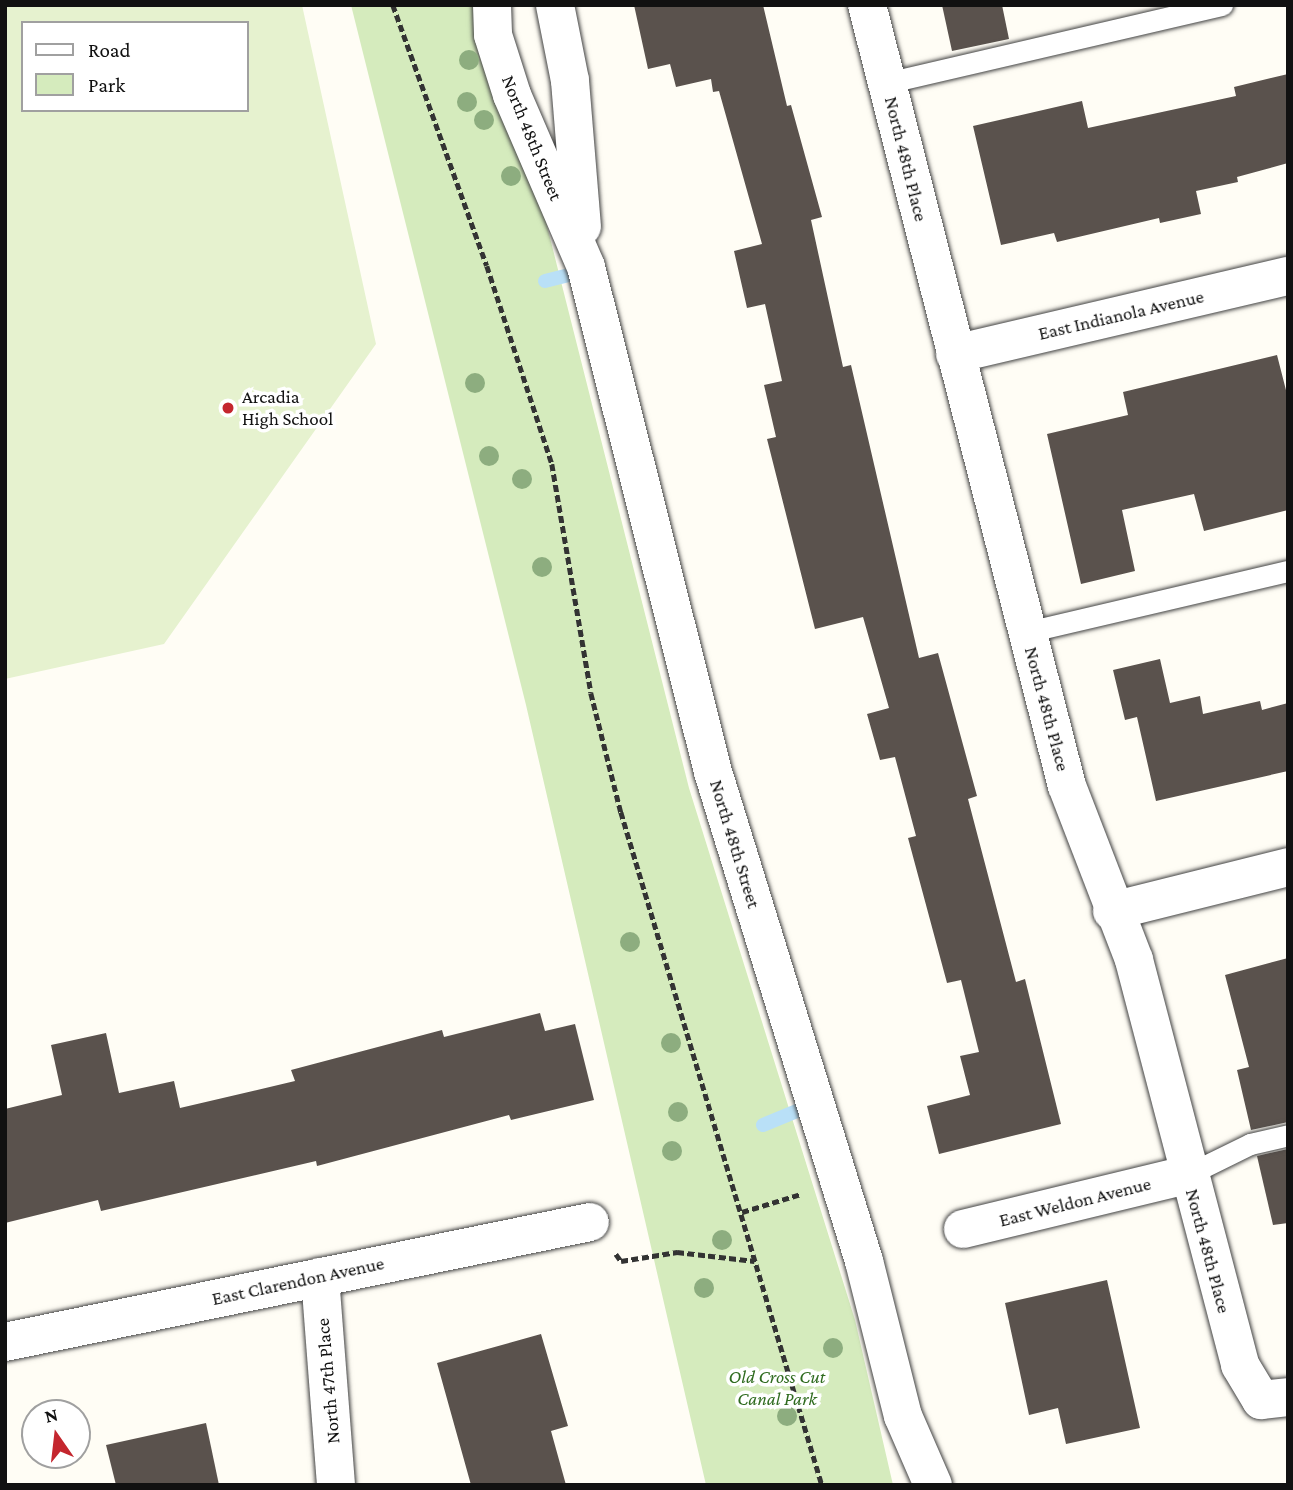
<!DOCTYPE html>
<style>
body{margin:0}
#map{position:relative;width:1293px;height:1490px;overflow:hidden;background:#fffdf5;font-family:"Crimson Pro",serif}
div>[style]{position:absolute}
.green>*{inset:0;background:#d5ebbd}
.pitch>*{inset:0;background:#e6f2cf}
.stream>*{height:14px;margin:-7px;padding:0 7px;transform-origin:7px;border-radius:7px;background:#b9e0f7}
.building>*{inset:0;background:#5a524d}
.path>*{height:4.5px;margin-top:-2.25px;transform-origin:0;background:repeating-linear-gradient(90deg,#333 0 7px,transparent 0 10.5px)}
.roads{filter:drop-shadow(0 0 2px #444) drop-shadow(0 0 2px #444)}
.service>*{height:21px;margin:-10.5px;padding:0 10.5px;transform-origin:10.5px;border-radius:10.5px;background:#fff}
.minor>*{height:38px;margin:-19px;padding:0 19px;transform-origin:19px;border-radius:19px;background:#fff}
.tertiary>*{height:38px;margin:-19px;padding:0 19px;transform-origin:19px;border-radius:19px;background:#fff}
.trees>*{width:20px;height:20px;margin:-10px;border-radius:50%;background:#8dad7f}
.dots>*{width:19px;height:19px;translate:-50% -50%;box-sizing:border-box;border:4px solid #fff;border-radius:50%}
span{translate:-50% -50%;white-space:nowrap;text-align:center;line-height:1.15;-webkit-text-stroke:7px #fff;paint-order:stroke}
.street-label{font-size:19px;color:#111}
.poi-label{font-size:19px;color:#111}
.left{translate:0 -50%;text-align:left}
.park-label{font-size:19px;color:#2f6b1f;font-style:italic}
.frame{position:absolute;inset:0;border:7px solid #111;pointer-events:none}
.legend{position:absolute;left:21px;top:21px;width:228px;height:91px;box-sizing:border-box;background:#fff;border:2px solid #a0a0a0;margin:0;padding:9px 12px;list-style:none;font-size:21px;color:#111}
.legend li{display:flex;align-items:center;gap:14px;height:35px}
.legend b{width:35px;border:2px solid #a0a0a0}
.north{position:absolute;left:21px;top:1399px;width:70px;height:70px;box-sizing:border-box;background:#fff;border:2px solid #a0a0a0;border-radius:50%;rotate:346deg;font-size:19px;font-weight:700;line-height:28px;text-align:center;color:#111}
.north::after{content:'';display:block;margin:auto;width:24px;height:32px;background:#c4262e;clip-path:polygon(50% 0,100% 100%,50% 72%,0 100%)}
</style>
<div id="map">
<div class="green">
<i style="clip-path:polygon(351px 5px,480px 5px,525px 139px,689px 788px,855px 1320px,893px 1485px,706px 1485px,526px 705px)"></i>
</div>
<div class="pitch">
<i style="clip-path:polygon(evenodd,5px 5px,302px 5px,376px 344px,164px 644px,5px 679px,5px 5px,23px 23px,247px 23px,247px 110px,23px 110px,23px 23px)"></i>
</div>
<div class="stream">
<i style="left:545px;top:281px;width:41px;rotate:-14deg"></i>
<i style="left:763px;top:1125px;width:55px;rotate:-22.4deg"></i>
</div>
<div class="building">
<i style="clip-path:polygon(634px 5px,763px 5px,787px 106px,791px 105px,822px 217px,811px 220px,843px 367px,851px 365px,919px 658px,938px 653px,977px 796px,968px 799px,1016px 982px,1025px 979px,1061px 1124px,939px 1154px,927px 1106px,970px 1095px,960px 1056px,979px 1052px,961px 980px,947px 983px,908px 838px,916px 836px,895px 757px,880px 760px,867px 714px,889px 708px,863px 617px,815px 629px,767px 439px,776px 437px,764px 385px,782px 381px,765px 304px,747px 308px,734px 251px,762px 244px,719px 91px,713px 92px,711px 79px,676px 87px,670px 64px,648px 69px)"></i>
<i style="clip-path:polygon(942px 5px,1002px 5px,1009px 39px,952px 51px)"></i>
<i style="clip-path:polygon(1288px 74px,1288px 163px,1237px 177px,1238px 182px,1196px 191px,1201px 214px,1160px 223px,1159px 218px,1057px 242px,1054px 233px,1001px 245px,973px 126px,1082px 101px,1088px 128px,1236px 96px,1234px 87px)"></i>
<i style="clip-path:polygon(1277px 355px,1288px 398px,1288px 510px,1204px 531px,1194px 494px,1122px 510px,1135px 571px,1081px 584px,1047px 434px,1128px 415px,1123px 392px)"></i>
<i style="clip-path:polygon(1160px 659px,1170px 703px,1200px 696px,1203px 714px,1260px 701px,1262px 710px,1288px 703px,1288px 771px,1156px 801px,1137px 717px,1125px 720px,1113px 670px)"></i>
<i style="clip-path:polygon(1288px 958px,1288px 1122px,1251px 1130px,1237px 1070px,1249px 1067px,1225px 975px)"></i>
<i style="clip-path:polygon(540px 1013px,545px 1031px,575px 1024px,594px 1100px,511px 1120px,509px 1115px,317px 1166px,316px 1161px,101px 1211px,98px 1200px,5px 1223px,5px 1109px,62px 1095px,51px 1045px,106px 1033px,119px 1093px,174px 1081px,180px 1108px,295px 1081px,291px 1070px,442px 1030px,444px 1037px)"></i>
<i style="clip-path:polygon(1288px 1149px,1288px 1223px,1273px 1225px,1257px 1156px)"></i>
<i style="clip-path:polygon(1107px 1280px,1140px 1428px,1066px 1444px,1058px 1408px,1029px 1415px,1005px 1303px)"></i>
<i style="clip-path:polygon(541px 1334px,568px 1426px,551px 1431px,566px 1485px,471px 1485px,437px 1363px)"></i>
<i style="clip-path:polygon(206px 1423px,219px 1485px,116px 1485px,106px 1445px)"></i>
</div>
<div class="path">
<i style="left:393px;top:5px;width:277px;rotate:70.2deg"></i>
<i style="left:487px;top:266px;width:208px;rotate:71.8deg"></i>
<i style="left:552px;top:464px;width:232px;rotate:80.3deg"></i>
<i style="left:591px;top:693px;width:123px;rotate:75.9deg"></i>
<i style="left:621px;top:812px;width:702px;rotate:73.37deg"></i>
<i style="left:742px;top:1212px;width:62px;rotate:-17deg"></i>
<i style="left:616px;top:1254px;width:9px;rotate:54deg"></i>
<i style="left:621px;top:1261px;width:57px;rotate:-9.1deg"></i>
<i style="left:677px;top:1252px;width:78px;rotate:6.7deg"></i>
</div>
<div class="roads">
<div class="service">
<i style="left:886px;top:83px;width:345px;rotate:-13.1deg"></i>
<i style="left:1027px;top:632px;width:268px;rotate:-13.2deg"></i>
<i style="left:1187px;top:1175px;width:70px;rotate:-26.2deg"></i>
<i style="left:1250px;top:1144px;width:39px;rotate:-13deg"></i>
</div>
<div class="minor">
<i style="left:867px;top:5px;width:806px;rotate:75.64deg"></i>
<i style="left:1067px;top:786px;width:186px;rotate:68.9deg"></i>
<i style="left:1134px;top:960px;width:419px;rotate:75.3deg"></i>
<i style="left:1240px;top:1365px;width:41px;rotate:59deg"></i>
<i style="left:1261px;top:1400px;width:27px;rotate:-6deg"></i>
<i style="left:955px;top:354px;width:342px;rotate:-13.2deg"></i>
<i style="left:1112px;top:911px;width:181px;rotate:-14deg"></i>
<i style="left:963px;top:1229px;width:230px;rotate:-13.6deg"></i>
<i style="left:320px;top:1277px;width:209px;rotate:85.6deg"></i>
<i style="left:5px;top:1342px;width:597px;rotate:-11.59deg"></i>
</div>
<div class="tertiary">
<i style="left:492px;top:5px;width:30px;rotate:88deg"></i>
<i style="left:493px;top:35px;width:63px;rotate:72.4deg"></i>
<i style="left:512px;top:95px;width:187px;rotate:66.7deg"></i>
<i style="left:586px;top:267px;width:521px;rotate:75.88deg"></i>
<i style="left:713px;top:772px;width:512px;rotate:72.84deg"></i>
<i style="left:864px;top:1261px;width:160px;rotate:75.9deg"></i>
<i style="left:903px;top:1416px;width:75px;rotate:66.5deg"></i>
<i style="left:555px;top:5px;width:77px;rotate:78.8deg"></i>
<i style="left:570px;top:81px;width:146px;rotate:85.3deg"></i>
</div>
</div>
<div class="trees">
<i style="left:469px;top:60px"></i>
<i style="left:467px;top:102px"></i>
<i style="left:484px;top:120px"></i>
<i style="left:511px;top:176px"></i>
<i style="left:475px;top:383px"></i>
<i style="left:489px;top:456px"></i>
<i style="left:522px;top:479px"></i>
<i style="left:542px;top:567px"></i>
<i style="left:630px;top:942px"></i>
<i style="left:671px;top:1043px"></i>
<i style="left:678px;top:1112px"></i>
<i style="left:672px;top:1151px"></i>
<i style="left:722px;top:1240px"></i>
<i style="left:704px;top:1288px"></i>
<i style="left:833px;top:1348px"></i>
<i style="left:787px;top:1416px"></i>
</div>
<div class="dots">
<i style="left:228px;top:408px;background:#c4262e"></i>
</div>
<div class="street-label">
<span style="left:532px;top:138px;rotate:68deg">North 48th Street</span>
<span style="left:906px;top:159px;rotate:76deg">North 48th Place</span>
<span style="left:1121px;top:315px;rotate:-13deg">East Indianola Avenue</span>
<span style="left:1047px;top:709px;rotate:75deg">North 48th Place</span>
<span style="left:735px;top:844px;rotate:73deg">North 48th Street</span>
<span style="left:1075px;top:1202px;rotate:-14deg">East Weldon Avenue</span>
<span style="left:1208px;top:1251px;rotate:75deg">North 48th Place</span>
<span style="left:298px;top:1281px;rotate:-12deg">East Clarendon Avenue</span>
<span style="left:328px;top:1381px;rotate:-95deg">North 47th Place</span>
</div>
<div class="poi-label">
<span class="left" style="left:242px;top:408px">Arcadia<br>High School</span>
</div>
<div class="park-label">
<span style="left:777px;top:1388px">Old Cross Cut<br>Canal Park</span>
</div>
<div class="frame"></div>
<ul class="legend">
<li><b style="height:9px;background:#fff"></b>Road</li>
<li><b style="height:19px;background:#d5ebbd"></b>Park</li>
</ul>
<div class="north">N</div>
</div>
